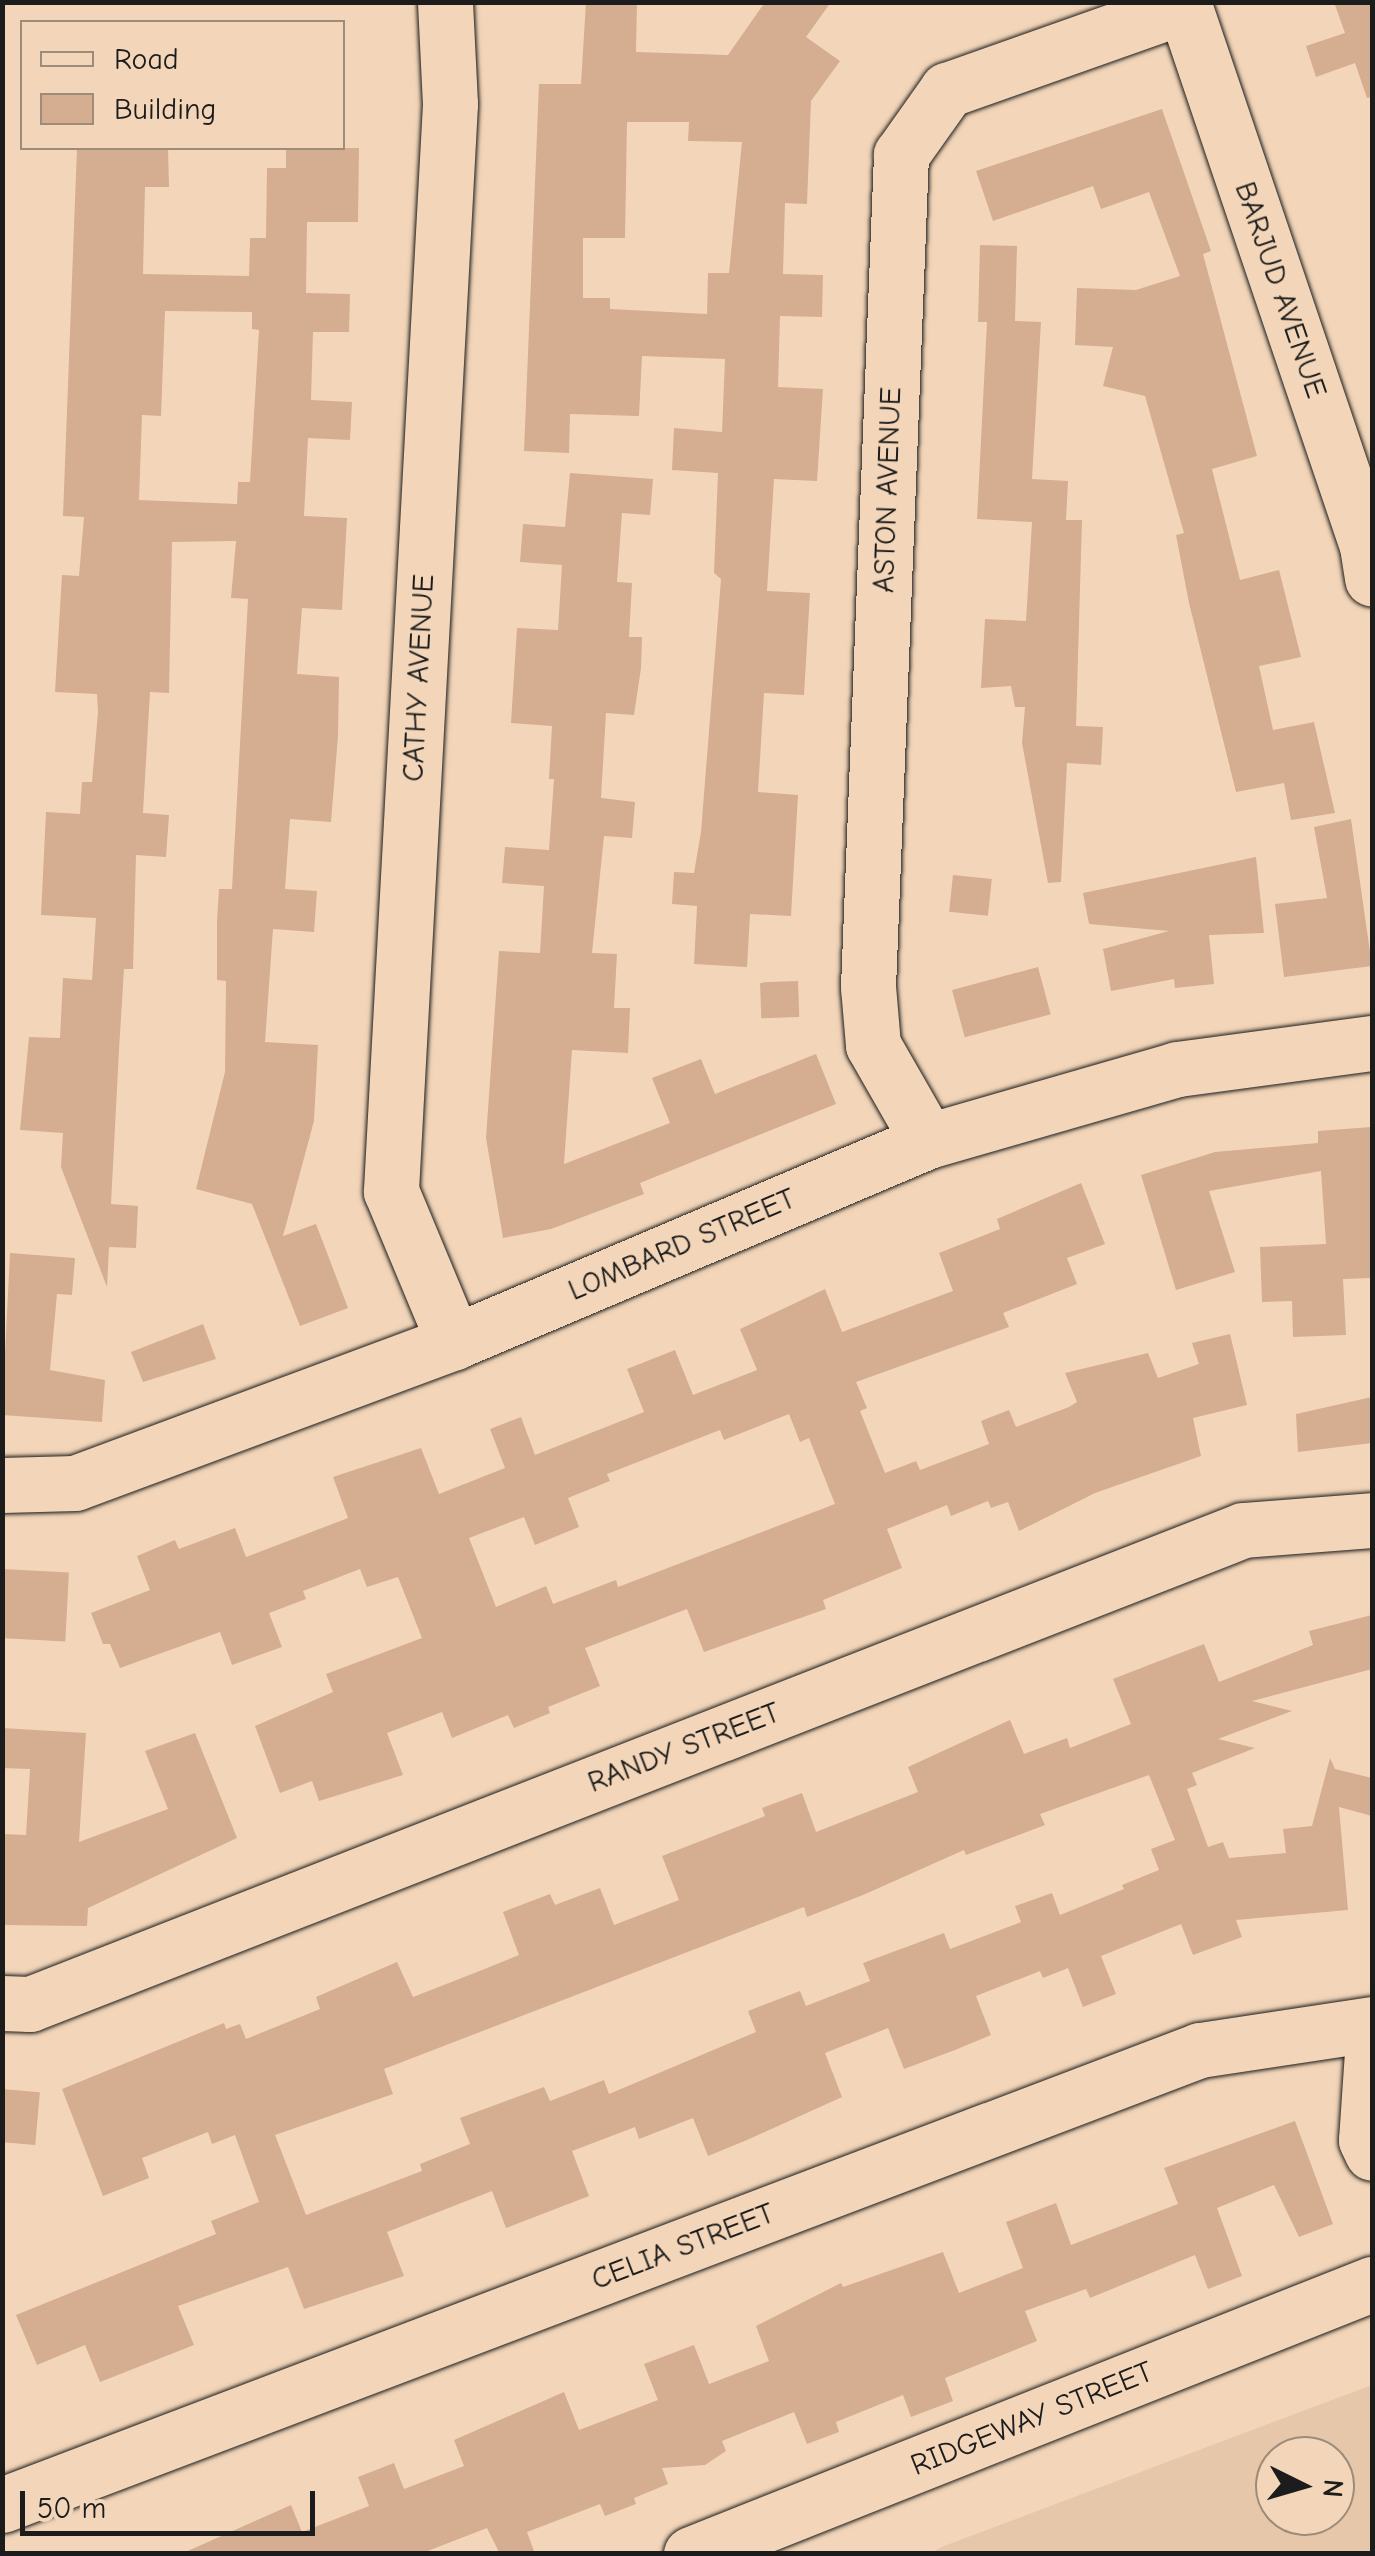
<!DOCTYPE html>
<style>
body{margin:0}
#map{position:relative;width:1375px;height:2556px;overflow:hidden;background:#f3d6b9;font-family:"Comic Neue",sans-serif}
div>[style]{position:absolute}
.built>*{inset:0;background:#e6c7aa}
.building>*{inset:0;background:#d5ad91;transform-origin:0 0}
.roads{filter:drop-shadow(0 0 2px #1c1c1c) drop-shadow(0 0 2px #1c1c1c)}
.minor>*{height:55px;margin:-27.5px;padding:0 27.5px;transform-origin:27.5px;border-radius:27.5px;background:#f3d6b9}
span{translate:-50% -50%;white-space:nowrap;text-align:center;line-height:1.15;-webkit-text-stroke:8px #f3d6b9;paint-order:stroke}
.street-label{font-size:30px;color:#1c1c1c}
.frame{position:absolute;inset:0;border:5px solid #1c1c1c;pointer-events:none}
.legend{position:absolute;left:20px;top:20px;width:325px;height:130px;box-sizing:border-box;background:#f3d6b9;border:2px solid #9d8c7a;margin:0;padding:12px 18px;list-style:none;font-size:30px;color:#1c1c1c}
.legend li{display:flex;align-items:center;gap:20px;height:50px}
.legend b{width:50px;border:2px solid #9d8c7a}
.north{position:absolute;left:1255px;top:2436px;width:100px;height:100px;box-sizing:border-box;background:#f3d6b9;border:2px solid #9d8c7a;border-radius:50%;rotate:95deg;font-size:28px;font-weight:700;line-height:40px;text-align:center;color:#1c1c1c}
.north::after{content:'';display:block;margin:auto;width:35px;height:45px;background:#1c1c1c;clip-path:polygon(50% 0,100% 100%,50% 72%,0 100%)}
.scale{position:absolute;left:20px;top:2491px;width:295px;height:45px;box-sizing:border-box;border:5px solid #1c1c1c;border-top:0;padding-left:12px;font-size:30px;line-height:35px;white-space:nowrap;color:#1c1c1c;-webkit-text-stroke:8px #f3d6b9;paint-order:stroke}
</style>
<div id="map">
<div class="built">
<i style="clip-path:polygon(evenodd,1372px 2385px,1372px 2553px,931px 2553px,944px 2546px,1372px 2385px,1275px 2456px,1335px 2456px,1335px 2516px,1275px 2516px,1275px 2456px)"></i>
</div>
<div class="building">
<i style="clip-path:polygon(evenodd,586px 2px,637px 2px,636px 52px,728px 55px,765px 2px,831px 2px,806px 37px,840px 61px,811px 101px,807px 204px,785px 203px,783px 274px,823px 275px,822px 317px,780px 316px,778px 387px,823px 389px,817px 481px,774px 479px,767px 591px,810px 593px,804px 695px,764px 693px,758px 792px,798px 795px,791px 916px,750px 914px,747px 967px,694px 964px,697px 906px,672px 904px,674px 872px,694px 873px,701px 832px,721px 579px,714px 573px,718px 473px,672px 470px,674px 428px,722px 432px,725px 359px,642px 356px,639px 416px,570px 414px,569px 453px,524px 451px,539px 84px,581px 84px,586px 2px,627px 122px,689px 122px,688px 141px,742px 142px,729px 273px,708px 273px,707px 314px,610px 309px,610px 298px,583px 298px,583px 238px,625px 238px,627px 122px)"></i>
<i style="clip-path:polygon(1334px 2px,1372px 2px,1372px 97px,1367px 98px,1355px 63px,1316px 77px,1306px 46px,1345px 33px)"></i>
<i style="clip-path:polygon(1162px 109px,1211px 251px,1203px 254px,1257px 456px,1212px 469px,1240px 580px,1279px 570px,1301px 657px,1259px 666px,1273px 730px,1314px 722px,1335px 813px,1291px 820px,1284px 783px,1236px 792px,1189px 603px,1176px 535px,1184px 533px,1145px 396px,1103px 386px,1113px 347px,1075px 345px,1077px 288px,1136px 290px,1180px 276px,1149px 192px,1101px 209px,1093px 186px,993px 221px,976px 171px)"></i>
<i style="clip-path:polygon(evenodd,77px 148px,168px 148px,169px 187px,145px 187px,143px 274px,249px 276px,250px 238px,266px 238px,267px 168px,286px 168px,286px 148px,359px 148px,358px 222px,307px 222px,306px 293px,350px 294px,349px 332px,313px 332px,311px 400px,352px 402px,350px 440px,308px 438px,304px 516px,347px 518px,342px 610px,302px 608px,297px 674px,339px 677px,338px 736px,331px 822px,290px 819px,285px 889px,317px 891px,314px 932px,273px 929px,265px 1042px,318px 1045px,314px 1121px,283px 1236px,316px 1224px,348px 1308px,300px 1326px,252px 1204px,196px 1189px,225px 1072px,226px 981px,217px 980px,217px 920px,219px 889px,232px 889px,248px 599px,231px 598px,236px 541px,172px 542px,169px 693px,150px 692px,143px 813px,169px 815px,166px 857px,136px 855px,133px 969px,124px 969px,119px 1050px,111px 1204px,138px 1206px,136px 1248px,109px 1247px,107px 1287px,61px 1167px,63px 1133px,20px 1130px,29px 1037px,60px 1038px,63px 978px,92px 980px,96px 918px,41px 915px,46px 812px,80px 814px,82px 782px,92px 782px,98px 712px,97px 694px,55px 692px,62px 575px,79px 576px,84px 517px,63px 516px,77px 148px,165px 311px,252px 312px,252px 329px,259px 330px,250px 482px,238px 482px,237px 504px,139px 500px,142px 415px,161px 416px,165px 311px)"></i>
<i style="clip-path:polygon(980px 245px,1017px 246px,1015px 321px,1041px 322px,1032px 479px,1068px 481px,1066px 520px,1082px 520px,1076px 726px,1103px 727px,1101px 765px,1067px 763px,1061px 882px,1048px 883px,1022px 743px,1025px 707px,1015px 707px,1011px 686px,981px 688px,985px 619px,1026px 621px,1032px 522px,977px 519px,987px 322px,978px 322px)"></i>
<i style="clip-path:polygon(570px 473px,653px 479px,650px 515px,622px 513px,617px 582px,632px 583px,629px 637px,642px 637px,641px 668px,634px 715px,606px 713px,601px 798px,635px 802px,632px 838px,604px 836px,592px 953px,617px 954px,614px 1008px,630px 1008px,628px 1053px,572px 1050px,564px 1164px,670px 1123px,652px 1078px,701px 1059px,715px 1094px,816px 1054px,836px 1104px,640px 1183px,644px 1194px,551px 1229px,503px 1238px,486px 1138px,499px 951px,540px 953px,544px 886px,502px 883px,505px 847px,549px 850px,554px 779px,549px 779px,552px 726px,511px 723px,517px 628px,558px 630px,562px 565px,520px 562px,523px 524px,565px 527px)"></i>
<i style="clip-path:polygon(1351px 819px,1372px 966px,1284px 977px,1275px 904px,1327px 898px,1314px 827px)"></i>
<i style="clip-path:polygon(1256px 857px,1264px 933px,1209px 935px,1214px 984px,1175px 988px,1174px 979px,1111px 991px,1103px 949px,1169px 931px,1089px 924px,1083px 893px)"></i>
<i style="left:953px;top:875px;width:39px;height:37px;rotate:6deg"></i>
<i style="left:1038px;top:967px;width:49px;height:89px;rotate:75deg"></i>
<i style="left:798px;top:981px;width:36px;height:38px;rotate:88deg"></i>
<i style="clip-path:polygon(1371px 1127px,1372px 1278px,1343px 1279px,1346px 1335px,1293px 1337px,1292px 1301px,1262px 1302px,1260px 1247px,1326px 1244px,1321px 1171px,1209px 1191px,1235px 1272px,1176px 1290px,1141px 1175px,1215px 1152px,1318px 1143px,1318px 1131px)"></i>
<i style="clip-path:polygon(evenodd,1081px 1183px,1105px 1244px,1067px 1258px,1077px 1284px,1003px 1313px,1009px 1327px,856px 1382px,867px 1408px,860px 1411px,885px 1473px,916px 1461px,920px 1470px,989px 1444px,981px 1421px,1009px 1410px,1016px 1427px,1069px 1407px,1077px 1402px,1065px 1373px,1148px 1353px,1158px 1378px,1199px 1364px,1192px 1343px,1230px 1334px,1247px 1405px,1193px 1418px,1201px 1456px,1095px 1493px,1019px 1531px,1008px 1502px,991px 1508px,988px 1501px,951px 1516px,947px 1505px,887px 1529px,902px 1568px,823px 1600px,826px 1609px,704px 1652px,687px 1609px,585px 1648px,600px 1686px,548px 1707px,550px 1713px,514px 1728px,508px 1715px,452px 1738px,442px 1712px,387px 1733px,403px 1775px,319px 1801px,312px 1781px,280px 1793px,255px 1726px,333px 1692px,326px 1674px,422px 1638px,398px 1577px,367px 1587px,360px 1569px,303px 1591px,306px 1599px,269px 1613px,282px 1647px,232px 1665px,220px 1632px,120px 1668px,110px 1644px,103px 1644px,91px 1613px,150px 1590px,137px 1556px,175px 1540px,179px 1549px,235px 1528px,246px 1557px,348px 1518px,333px 1477px,421px 1448px,439px 1494px,505px 1468px,490px 1429px,521px 1417px,535px 1455px,644px 1412px,627px 1369px,675px 1350px,693px 1395px,757px 1370px,740px 1329px,825px 1289px,842px 1332px,953px 1291px,939px 1253px,1000px 1229px,997px 1219px,1081px 1183px,789px 1414px,800px 1442px,809px 1438px,835px 1504px,618px 1587px,616px 1580px,553px 1604px,546px 1586px,496px 1607px,469px 1538px,524px 1517px,535px 1545px,579px 1527px,568px 1498px,610px 1481px,607px 1474px,720px 1430px,724px 1440px,789px 1414px)"></i>
<i style="clip-path:polygon(10px 1253px,75px 1258px,72px 1295px,57px 1294px,50px 1370px,105px 1380px,102px 1422px,2px 1415px)"></i>
<i style="clip-path:polygon(203px 1324px,216px 1359px,143px 1382px,131px 1352px)"></i>
<i style="clip-path:polygon(1372px 1397px,1372px 1443px,1298px 1452px,1296px 1414px)"></i>
<i style="left:2px;top:1569px;width:67px;height:69px;rotate:3deg"></i>
<i style="clip-path:polygon(evenodd,1372px 1615px,1372px 1669px,1252px 1701px,1292px 1711px,1218px 1739px,1255px 1748px,1192px 1773px,1197px 1785px,1187px 1789px,1208px 1847px,1223px 1842px,1229px 1858px,1286px 1853px,1283px 1829px,1312px 1826px,1330px 1758px,1335px 1769px,1372px 1778px,1372px 1816px,1339px 1807px,1348px 1910px,1236px 1920px,1242px 1937px,1193px 1955px,1181px 1924px,1101px 1956px,1116px 1994px,1083px 2007px,1068px 1968px,1043px 1978px,1040px 1971px,976px 1996px,991px 2035px,955px 2050px,904px 2069px,888px 2028px,825px 2053px,842px 2097px,747px 2140px,708px 2156px,693px 2118px,639px 2139px,635px 2127px,572px 2151px,589px 2196px,506px 2228px,492px 2191px,387px 2232px,404px 2276px,304px 2309px,288px 2267px,178px 2306px,194px 2345px,100px 2382px,85px 2345px,37px 2365px,16px 2315px,216px 2234px,211px 2221px,259px 2202px,235px 2135px,212px 2144px,208px 2132px,142px 2158px,149px 2178px,103px 2196px,62px 2089px,224px 2023px,226px 2029px,240px 2024px,246px 2039px,320px 2009px,316px 1997px,397px 1962px,413px 1997px,477px 1972px,519px 1955px,503px 1912px,550px 1894px,555px 1905px,600px 1888px,614px 1925px,679px 1900px,662px 1856px,765px 1816px,762px 1808px,802px 1793px,816px 1832px,918px 1792px,908px 1767px,1010px 1720px,1024px 1754px,1067px 1738px,1070px 1748px,1131px 1724px,1113px 1679px,1154px 1663px,1204px 1644px,1219px 1682px,1313px 1645px,1309px 1631px,1372px 1615px,1149px 1775px,1175px 1840px,1151px 1849px,1159px 1870px,1122px 1885px,1124px 1889px,1060px 1915px,1052px 1893px,1015px 1906px,1021px 1922px,950px 1949px,944px 1933px,863px 1963px,870px 1981px,806px 2006px,800px 1991px,748px 2011px,756px 2032px,609px 2094px,604px 2080px,550px 2101px,544px 2087px,460px 2118px,470px 2144px,420px 2164px,422px 2171px,306px 2215px,275px 2135px,393px 2094px,384px 2069px,804px 1907px,807px 1917px,863px 1895px,964px 1850px,966px 1855px,1045px 1825px,1040px 1814px,1149px 1775px)"></i>
<i style="clip-path:polygon(2px 1728px,86px 1733px,79px 1842px,168px 1809px,145px 1751px,195px 1733px,237px 1838px,88px 1908px,87px 1926px,2px 1925px,2px 1834px,26px 1835px,30px 1769px,2px 1768px)"></i>
<i style="left:2px;top:2089px;width:38px;height:53px;rotate:5deg"></i>
<i style="clip-path:polygon(1295px 2121px,1333px 2224px,1299px 2237px,1274px 2185px,1217px 2208px,1242px 2276px,1208px 2289px,1195px 2255px,1090px 2298px,1086px 2289px,1025px 2311px,1037px 2341px,945px 2378px,953px 2401px,911px 2417px,903px 2395px,836px 2422px,839px 2432px,807px 2444px,794px 2412px,722px 2441px,726px 2451px,705px 2465px,662px 2468px,668px 2484px,634px 2498px,636px 2504px,605px 2516px,600px 2504px,527px 2532px,535px 2554px,500px 2554px,487px 2528px,420px 2554px,181px 2554px,291px 2505px,302px 2532px,369px 2506px,358px 2477px,394px 2463px,404px 2489px,464px 2466px,454px 2440px,564px 2392px,579px 2430px,658px 2400px,644px 2364px,694px 2345px,709px 2384px,769px 2361px,756px 2326px,841px 2283px,843px 2287px,943px 2252px,959px 2293px,1023px 2268px,1006px 2222px,1056px 2203px,1071px 2245px,1178px 2204px,1164px 2168px)"></i>
</div>
<div class="roads">
<div class="minor">
<i style="left:445px;top:2px;width:102px;rotate:87.2deg"></i>
<i style="left:450px;top:104px;width:1089px;rotate:93.11deg"></i>
<i style="left:391px;top:1191px;width:164px;rotate:67.4deg"></i>
<i style="left:1183px;top:2px;width:574px;rotate:71.31deg"></i>
<i style="left:1367px;top:546px;width:33px;rotate:81deg"></i>
<i style="left:928px;top:1141px;width:111px;rotate:-119.8deg"></i>
<i style="left:873px;top:1045px;width:58px;rotate:-94.9deg"></i>
<i style="left:868px;top:987px;width:833px;rotate:-87.73deg"></i>
<i style="left:901px;top:155px;width:80px;rotate:-54.7deg"></i>
<i style="left:947px;top:90px;width:251px;rotate:-19.5deg"></i>
<i style="left:2px;top:1485px;width:73px;rotate:-1.6deg"></i>
<i style="left:75px;top:1483px;width:404px;rotate:-20.4deg"></i>
<i style="left:454px;top:1342px;width:515px;rotate:-22.98deg"></i>
<i style="left:928px;top:1141px;width:259px;rotate:-16.1deg"></i>
<i style="left:1177px;top:1069px;width:197px;rotate:-7.6deg"></i>
<i style="left:2px;top:2003px;width:28px;rotate:2deg"></i>
<i style="left:30px;top:2004px;width:1302px;rotate:-21.34deg"></i>
<i style="left:1243px;top:1530px;width:129px;rotate:-4.4deg"></i>
<i style="left:1372px;top:2052px;width:88px;rotate:93.9deg"></i>
<i style="left:1366px;top:2140px;width:14px;rotate:65deg"></i>
<i style="left:2px;top:2505px;width:1281px;rotate:-20.8deg"></i>
<i style="left:1200px;top:2050px;width:174px;rotate:-8.6deg"></i>
<i style="left:691px;top:2554px;width:733px;rotate:-21.63deg"></i>
</div>
</div>
<div class="street-label">
<span style="left:1280px;top:290px;rotate:71deg">BARJUD AVENUE</span>
<span style="left:888px;top:490px;rotate:-88deg">ASTON AVENUE</span>
<span style="left:419px;top:678px;rotate:-87deg">CATHY AVENUE</span>
<span style="left:682px;top:1245px;rotate:-23deg">LOMBARD STREET</span>
<span style="left:684px;top:1748px;rotate:-21deg">RANDY STREET</span>
<span style="left:683px;top:2247px;rotate:-21deg">CELIA STREET</span>
<span style="left:1032px;top:2419px;rotate:-22deg">RIDGEWAY STREET</span>
</div>
<div class="frame"></div>
<ul class="legend">
<li><b style="height:12px;background:#f3d6b9"></b>Road</li>
<li><b style="height:28px;background:#d5ad91"></b>Building</li>
</ul>
<div class="north">N</div>
<div class="scale">50 m</div>
</div>
